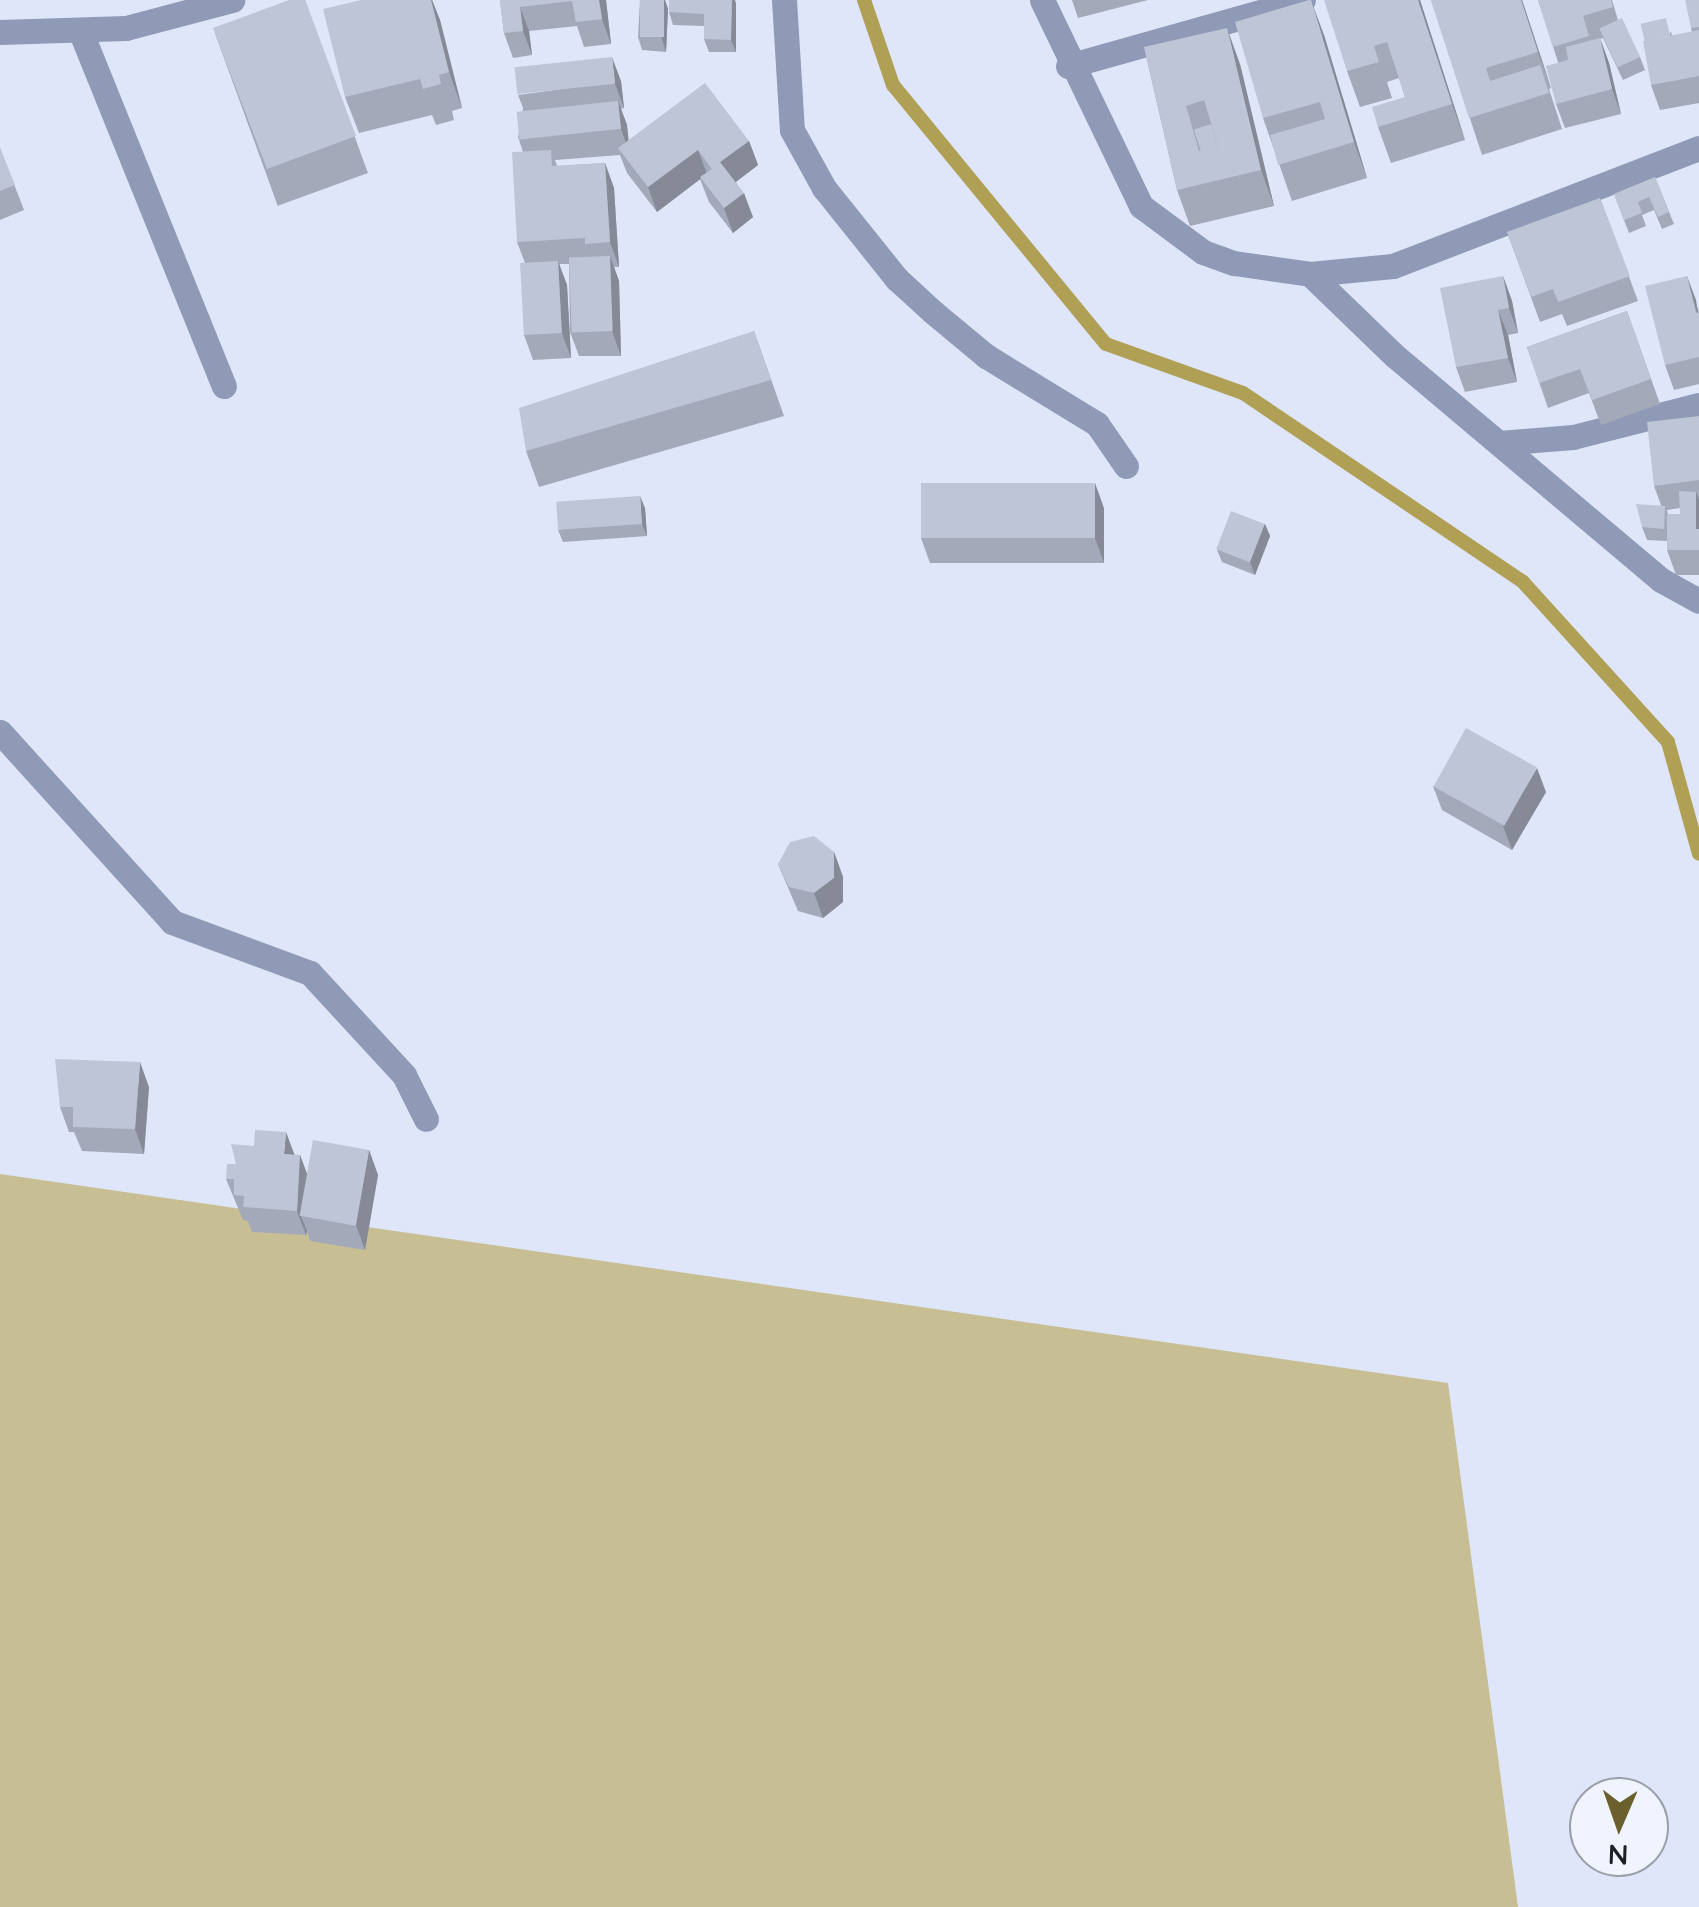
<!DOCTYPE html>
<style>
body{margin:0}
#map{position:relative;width:1699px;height:1907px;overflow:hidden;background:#dfe6f9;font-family:Quicksand,sans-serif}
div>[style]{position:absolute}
.green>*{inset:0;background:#c8be94}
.stream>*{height:14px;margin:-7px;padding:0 7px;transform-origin:7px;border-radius:7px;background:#b0a056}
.minor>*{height:25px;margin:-12.5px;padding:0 12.5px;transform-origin:12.5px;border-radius:12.5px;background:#8f9ab6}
.wall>*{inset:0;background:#a3a9b9;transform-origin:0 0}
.shaded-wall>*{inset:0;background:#858a96}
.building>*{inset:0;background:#bec5d7;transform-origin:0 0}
span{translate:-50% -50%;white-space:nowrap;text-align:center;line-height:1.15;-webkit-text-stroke:10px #eff4ff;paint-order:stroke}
.north{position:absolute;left:1569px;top:1777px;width:100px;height:100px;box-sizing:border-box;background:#eff4ff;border:2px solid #9b9fa8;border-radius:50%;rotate:182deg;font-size:28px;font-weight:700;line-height:40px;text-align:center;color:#1d2026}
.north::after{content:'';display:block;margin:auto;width:35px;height:45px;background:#6b602c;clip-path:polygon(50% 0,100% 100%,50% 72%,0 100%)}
</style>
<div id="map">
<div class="green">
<i style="clip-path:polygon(0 1174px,1448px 1383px,1518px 1907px,0 1907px)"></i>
</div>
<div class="stream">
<i style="left:864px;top:0;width:90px;rotate:71.2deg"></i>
<i style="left:893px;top:85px;width:335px;rotate:50.6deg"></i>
<i style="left:1106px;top:344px;width:145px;rotate:19.7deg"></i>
<i style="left:1243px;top:393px;width:338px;rotate:34deg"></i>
<i style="left:1523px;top:582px;width:216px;rotate:47.8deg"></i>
<i style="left:1668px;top:742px;width:116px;rotate:74.5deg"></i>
</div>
<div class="minor">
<i style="left:784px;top:0;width:130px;rotate:86.5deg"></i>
<i style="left:792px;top:130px;width:66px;rotate:61.1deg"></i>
<i style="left:824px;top:188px;width:117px;rotate:51.3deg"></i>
<i style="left:897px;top:279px;width:49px;rotate:42.5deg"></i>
<i style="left:933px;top:312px;width:69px;rotate:39.7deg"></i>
<i style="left:986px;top:356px;width:130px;rotate:31.5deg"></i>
<i style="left:1097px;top:424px;width:51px;rotate:55.4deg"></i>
<i style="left:1042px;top:0;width:229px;rotate:64.3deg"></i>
<i style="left:1141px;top:206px;width:77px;rotate:36.6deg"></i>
<i style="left:1203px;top:252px;width:33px;rotate:20deg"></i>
<i style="left:1234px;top:263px;width:77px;rotate:8.2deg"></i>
<i style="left:1310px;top:274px;width:83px;rotate:-5.5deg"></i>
<i style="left:1393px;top:266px;width:328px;rotate:-21.1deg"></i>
<i style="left:80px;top:30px;width:384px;rotate:68deg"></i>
<i style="left:0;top:32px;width:126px;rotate:-1.8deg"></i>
<i style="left:126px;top:28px;width:110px;rotate:-14.8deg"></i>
<i style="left:1068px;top:66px;width:244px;rotate:-15.7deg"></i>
<i style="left:1310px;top:274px;width:118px;rotate:44deg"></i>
<i style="left:1395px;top:356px;width:348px;rotate:40.1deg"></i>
<i style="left:1661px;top:580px;width:43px;rotate:28.9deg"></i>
<i style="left:1499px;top:443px;width:74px;rotate:-4.6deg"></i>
<i style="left:1573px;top:437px;width:130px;rotate:-14.3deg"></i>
<i style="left:0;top:732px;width:256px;rotate:47.8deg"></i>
<i style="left:172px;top:922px;width:147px;rotate:20.3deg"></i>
<i style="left:310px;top:973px;width:139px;rotate:47.3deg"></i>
<i style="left:404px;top:1075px;width:49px;rotate:63.4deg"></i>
</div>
<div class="wall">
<i style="left:305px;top:0;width:184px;height:96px;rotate:70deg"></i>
<i style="clip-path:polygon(361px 0,432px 0,440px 20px,462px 108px,452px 111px,454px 120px,436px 125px,432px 115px,359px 133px,345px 97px)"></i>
<i style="clip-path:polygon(500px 0,606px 0,611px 44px,584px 47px,577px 26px,529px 31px,532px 55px,513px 58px,504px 33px)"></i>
<i style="clip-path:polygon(640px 0,665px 0,668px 9px,666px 52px,642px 50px,638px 37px)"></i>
<i style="clip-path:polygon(669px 0,735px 0,736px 4px,736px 52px,709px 52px,704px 39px,704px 26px,673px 25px,669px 12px)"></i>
<i style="clip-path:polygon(1072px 0,1148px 0,1078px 18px)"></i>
<i style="clip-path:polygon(1420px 0,1465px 140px,1391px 163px,1378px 127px,1405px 97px,1399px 78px,1387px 82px,1392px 98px,1360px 107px,1347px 71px)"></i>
<i style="clip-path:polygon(1431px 0,1522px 0,1551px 88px,1549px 89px,1562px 129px,1482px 155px)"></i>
<i style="clip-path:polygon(1538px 0,1612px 0,1618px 20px,1640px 57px,1645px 70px,1623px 80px,1603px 38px,1600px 39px,1609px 63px,1621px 114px,1565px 128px,1556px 104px,1558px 62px)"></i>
<i style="clip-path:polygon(1699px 0,1699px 103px,1660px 110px,1651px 85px,1671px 31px,1672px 36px,1692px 32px,1691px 28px)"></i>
<i style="clip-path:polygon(1324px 35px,1367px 178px,1292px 201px,1263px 118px)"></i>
<i style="clip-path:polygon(1144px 47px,1240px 64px,1274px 206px,1190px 226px,1177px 190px)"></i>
<i style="clip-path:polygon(621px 81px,624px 108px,621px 109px,627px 125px,628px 140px,749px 141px,758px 165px,736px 182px,753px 217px,733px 233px,709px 202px,700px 179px,657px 212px,627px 173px,620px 155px,555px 160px,557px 166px,605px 163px,614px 188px,619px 267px,614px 267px,619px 281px,621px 356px,579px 356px,570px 332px,569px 264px,559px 264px,567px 285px,571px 358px,533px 360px,524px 335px,525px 263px,517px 242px,523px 152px,518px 137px,523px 108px,518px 95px)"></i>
<i style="clip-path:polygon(0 148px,24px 210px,0 220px)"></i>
<i style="clip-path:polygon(1655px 177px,1674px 224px,1662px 229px,1654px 210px,1642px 215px,1646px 226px,1629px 233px,1614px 194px)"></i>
<i style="clip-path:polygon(1600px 198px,1638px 301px,1567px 326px,1562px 314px,1540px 322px,1507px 232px)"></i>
<i style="clip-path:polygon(1503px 276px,1512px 301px,1518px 333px,1508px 335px,1517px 382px,1465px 392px,1456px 367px)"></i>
<i style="clip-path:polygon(1687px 276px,1699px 312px,1699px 384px,1674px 390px,1665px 365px)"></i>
<i style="clip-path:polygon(1627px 311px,1660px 404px,1601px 425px,1589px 393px,1548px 408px,1527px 347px)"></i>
<i style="clip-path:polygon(754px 331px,784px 416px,539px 487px,526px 451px)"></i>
<i style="clip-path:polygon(evenodd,1699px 416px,1699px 575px,1676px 575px,1667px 550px,1667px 541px,1647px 540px,1642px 527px,1661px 505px,1654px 486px,1699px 416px,1680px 508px,1680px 514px,1668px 514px,1667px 510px,1680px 508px)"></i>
<i style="clip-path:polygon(645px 508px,647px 536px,563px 542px,558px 530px)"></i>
<i style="clip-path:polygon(1104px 508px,1104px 563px,930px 563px,921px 538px)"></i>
<i style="clip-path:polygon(1265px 524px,1270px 536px,1255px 575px,1222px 562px,1217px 550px)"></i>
<i style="clip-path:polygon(1433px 786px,1546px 792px,1512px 850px,1442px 810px)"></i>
<i style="clip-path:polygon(834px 852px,843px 877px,843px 902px,823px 918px,798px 911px,778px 864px)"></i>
<i style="clip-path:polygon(149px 1087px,144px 1154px,82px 1151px,74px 1132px,69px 1132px,60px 1107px)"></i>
<i style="clip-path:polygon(369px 1150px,378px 1175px,365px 1250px,310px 1241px,307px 1231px,306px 1235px,252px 1232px,248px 1221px,243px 1220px,226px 1179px,236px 1164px,300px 1155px,307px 1175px)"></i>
</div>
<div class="shaded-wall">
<i style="clip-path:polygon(431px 0,432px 0,440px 20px,462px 108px,449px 72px)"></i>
<i style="clip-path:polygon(599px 0,606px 0,611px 44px,602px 19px)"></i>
<i style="clip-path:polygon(664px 0,665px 0,668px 9px,666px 52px,662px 39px)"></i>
<i style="clip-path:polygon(732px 0,735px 0,736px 4px,736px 52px,731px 40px)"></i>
<i style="clip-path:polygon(1311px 0,1324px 35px,1367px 178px,1354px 142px)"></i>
<i style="clip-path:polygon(1418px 0,1420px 0,1465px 140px,1452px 104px)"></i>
<i style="clip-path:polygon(1521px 0,1522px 0,1551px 88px,1538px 52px)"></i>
<i style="clip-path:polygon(520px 7px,529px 31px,532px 55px,523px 31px)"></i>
<i style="clip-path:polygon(1227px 28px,1240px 64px,1274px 206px,1261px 170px)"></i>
<i style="clip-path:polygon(1600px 38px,1609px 63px,1621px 114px,1612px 89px)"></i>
<i style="clip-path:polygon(612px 57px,621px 81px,624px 108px,615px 84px)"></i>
<i style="clip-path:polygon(618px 101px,627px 125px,630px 154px,621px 129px)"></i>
<i style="clip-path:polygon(749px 141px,758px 165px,729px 187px,720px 162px)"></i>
<i style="clip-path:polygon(698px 150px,707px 174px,657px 212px,648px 187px)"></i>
<i style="clip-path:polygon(605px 163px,614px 188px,619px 267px,610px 242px)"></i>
<i style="clip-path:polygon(744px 193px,753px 217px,733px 233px,724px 208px)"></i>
<i style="clip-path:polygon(610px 256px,619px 281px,621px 356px,612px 331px)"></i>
<i style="clip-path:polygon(558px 261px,567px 285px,571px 358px,562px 333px)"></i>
<i style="clip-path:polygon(1503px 276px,1512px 301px,1518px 333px,1509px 308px)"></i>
<i style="clip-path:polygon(1687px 276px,1696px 300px,1699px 321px)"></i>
<i style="clip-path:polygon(1498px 310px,1508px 335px,1517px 382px,1508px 358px)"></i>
<i style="clip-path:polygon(1095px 483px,1104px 508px,1104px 563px,1095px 538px)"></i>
<i style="clip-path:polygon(1696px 492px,1699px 500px,1699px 537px,1696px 529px)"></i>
<i style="clip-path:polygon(640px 496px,645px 508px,647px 536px,642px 524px)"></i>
<i style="clip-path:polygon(1265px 524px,1270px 536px,1255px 575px,1250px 562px)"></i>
<i style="clip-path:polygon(1537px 768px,1546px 792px,1512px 850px,1503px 826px)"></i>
<i style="clip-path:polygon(834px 852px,843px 877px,843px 902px,823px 918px,814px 893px)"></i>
<i style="clip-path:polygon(140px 1062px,149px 1087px,144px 1154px,135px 1129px)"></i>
<i style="clip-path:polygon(286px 1132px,295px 1156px,284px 1154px)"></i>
<i style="clip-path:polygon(369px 1150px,378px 1175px,365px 1250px,356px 1225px)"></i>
<i style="clip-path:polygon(300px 1155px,309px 1179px,301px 1216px,307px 1231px,306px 1235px,297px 1211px)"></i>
</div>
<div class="building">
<i style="clip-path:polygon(289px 0,305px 0,356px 136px,267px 169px,213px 28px)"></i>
<i style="clip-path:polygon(361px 0,431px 0,449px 72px,439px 75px,441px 84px,423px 89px,420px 79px,345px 97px,323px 9px)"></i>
<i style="clip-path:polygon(500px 0,599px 0,602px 19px,576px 22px,572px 1px,520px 7px,523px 31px,504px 33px)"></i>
<i style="left:640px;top:0;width:24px;height:37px"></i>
<i style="clip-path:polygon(669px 0,732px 0,731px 40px,704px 39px,704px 14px,669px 12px)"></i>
<i style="clip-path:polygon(1309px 0,1311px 0,1354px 142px,1278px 165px,1270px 135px,1325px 119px,1320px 102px,1263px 118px,1235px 22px)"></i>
<i style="clip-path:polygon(1324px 0,1418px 0,1452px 104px,1378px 127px,1372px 107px,1405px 97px,1387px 42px,1374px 46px,1379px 62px,1347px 71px)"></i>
<i style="clip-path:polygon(1431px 0,1521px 0,1538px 52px,1486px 68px,1490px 81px,1540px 65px,1549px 93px,1469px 118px)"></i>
<i style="clip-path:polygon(1538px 0,1611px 0,1613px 7px,1583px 16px,1589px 36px,1553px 47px)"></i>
<i style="clip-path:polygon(1685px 0,1699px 0,1699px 27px,1691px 28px)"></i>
<i style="left:1622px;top:18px;width:43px;height:25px;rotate:65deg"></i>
<i style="left:1666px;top:18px;width:18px;height:26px;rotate:77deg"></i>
<i style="clip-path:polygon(evenodd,1227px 28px,1261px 170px,1177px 190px,1144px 47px,1227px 28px,1204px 100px,1218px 146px,1199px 151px,1186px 106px,1204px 100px)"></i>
<i style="clip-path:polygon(1699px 30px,1699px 76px,1651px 85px,1643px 41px)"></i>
<i style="clip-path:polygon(1600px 38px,1612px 89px,1556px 104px,1546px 66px,1568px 60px,1566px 47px)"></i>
<i style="left:612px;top:57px;width:27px;height:98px;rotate:84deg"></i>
<i style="clip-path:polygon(705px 83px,749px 141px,720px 162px,744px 193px,724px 208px,700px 177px,712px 169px,698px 150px,648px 187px,618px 148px)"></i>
<i style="left:618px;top:101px;width:28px;height:102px;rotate:84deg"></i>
<i style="left:1211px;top:124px;width:23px;height:18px;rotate:72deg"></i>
<i style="clip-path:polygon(0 148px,15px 185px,0 191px)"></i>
<i style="clip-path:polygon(551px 150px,552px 166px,605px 163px,610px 242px,585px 244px,585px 238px,517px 242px,512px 152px)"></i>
<i style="clip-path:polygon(1655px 177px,1669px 212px,1658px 217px,1649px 197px,1638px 202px,1642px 213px,1624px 220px,1614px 194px)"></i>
<i style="clip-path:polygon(1600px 198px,1630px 276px,1558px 302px,1553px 289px,1531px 297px,1507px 232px)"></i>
<i style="left:610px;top:256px;width:75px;height:41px;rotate:88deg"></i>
<i style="left:558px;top:261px;width:72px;height:38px;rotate:87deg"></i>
<i style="clip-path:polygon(1503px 276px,1509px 308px,1498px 310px,1508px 358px,1456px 367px,1440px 288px)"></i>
<i style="clip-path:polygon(1687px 276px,1696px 313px,1699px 312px,1699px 357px,1665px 365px,1645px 286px)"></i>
<i style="clip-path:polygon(1627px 311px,1651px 379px,1592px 400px,1580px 369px,1539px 383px,1527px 347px)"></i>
<i style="clip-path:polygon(754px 331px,771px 380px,526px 451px,519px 408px)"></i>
<i style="clip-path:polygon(1699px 416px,1699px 480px,1654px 486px,1647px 422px)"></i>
<i style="left:921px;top:483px;width:174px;height:55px"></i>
<i style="clip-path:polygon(1679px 491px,1696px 492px,1696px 529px,1699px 529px,1699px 550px,1667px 550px,1667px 514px,1680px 514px)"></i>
<i style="left:640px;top:496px;width:28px;height:84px;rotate:86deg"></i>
<i style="clip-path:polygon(1636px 504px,1665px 506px,1664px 529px,1642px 527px)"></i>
<i style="left:1231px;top:511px;width:36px;height:41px;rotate:21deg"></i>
<i style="left:1466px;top:728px;width:81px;height:67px;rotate:29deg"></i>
<i style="clip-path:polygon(814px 836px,834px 852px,834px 878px,814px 893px,789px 887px,778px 864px,790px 842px)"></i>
<i style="clip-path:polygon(55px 1059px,140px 1062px,135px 1129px,73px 1127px,73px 1107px,60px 1107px)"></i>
<i style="clip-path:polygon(255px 1130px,286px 1132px,284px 1154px,300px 1155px,297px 1211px,243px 1207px,244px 1196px,234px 1195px,234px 1179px,226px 1179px,227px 1164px,236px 1164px,231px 1144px,254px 1146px)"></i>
<i style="left:313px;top:1140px;width:57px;height:77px;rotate:10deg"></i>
</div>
<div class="north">N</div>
</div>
